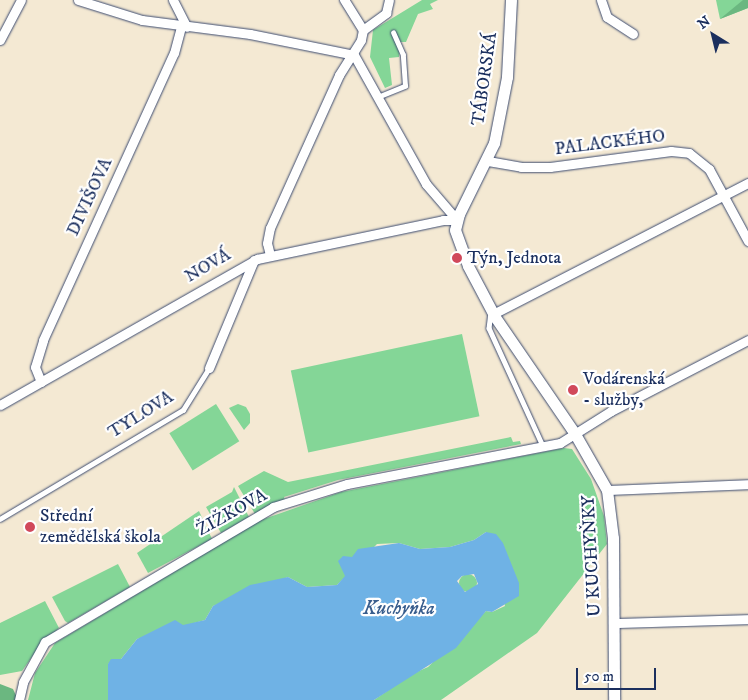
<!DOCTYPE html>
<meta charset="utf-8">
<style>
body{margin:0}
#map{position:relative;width:748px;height:700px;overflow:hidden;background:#f4e9d3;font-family:"IM FELL DW Pica",serif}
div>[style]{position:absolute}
.green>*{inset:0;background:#84d697;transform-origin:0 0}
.round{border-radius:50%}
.forest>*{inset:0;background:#6bb780}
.water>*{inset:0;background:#6fb2e5}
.roads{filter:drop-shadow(0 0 1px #3c4b70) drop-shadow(0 0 1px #3c4b70)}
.lane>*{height:4.5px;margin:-2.25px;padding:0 2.25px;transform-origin:2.25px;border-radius:2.25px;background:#fff}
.street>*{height:9px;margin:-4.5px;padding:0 4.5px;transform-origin:4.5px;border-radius:4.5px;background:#fff}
.secondary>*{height:11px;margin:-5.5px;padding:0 5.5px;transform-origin:5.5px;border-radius:5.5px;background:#fff}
.dots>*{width:14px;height:14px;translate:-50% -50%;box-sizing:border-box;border:2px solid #fff;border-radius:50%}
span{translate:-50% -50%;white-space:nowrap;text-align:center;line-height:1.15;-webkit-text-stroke:4.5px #fff;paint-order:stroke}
.street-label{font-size:18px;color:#1b2f5e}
.poi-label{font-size:18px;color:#1b2f5e}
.left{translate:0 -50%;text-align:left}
.water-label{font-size:19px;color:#385d8d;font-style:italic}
.north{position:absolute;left:688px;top:10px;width:50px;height:50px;-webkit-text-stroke:4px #fff;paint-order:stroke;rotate:324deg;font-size:14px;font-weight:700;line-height:20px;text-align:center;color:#1b2f5e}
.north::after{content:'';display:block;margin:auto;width:18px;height:22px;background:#1b2f5e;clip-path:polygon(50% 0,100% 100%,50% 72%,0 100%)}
.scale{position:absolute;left:576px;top:668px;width:80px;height:22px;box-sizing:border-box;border:2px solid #1b2f5e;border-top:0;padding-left:6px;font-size:15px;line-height:18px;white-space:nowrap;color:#1b2f5e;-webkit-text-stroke:4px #fff;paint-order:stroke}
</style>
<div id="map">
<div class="green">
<i style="clip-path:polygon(422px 0,438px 0,430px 4px,433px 9px,418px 14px,406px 42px,400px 42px,399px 57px,389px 58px,392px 85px,385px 88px,370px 57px,373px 30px)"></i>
<i style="clip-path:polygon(716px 0,748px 0,748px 8px,720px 19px)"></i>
<i style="left:462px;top:334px;width:84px;height:175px;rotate:78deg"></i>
<i style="left:216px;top:404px;width:44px;height:55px;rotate:58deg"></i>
<i style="clip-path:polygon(238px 404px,246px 407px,250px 414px,250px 423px,244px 430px,229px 408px)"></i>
<i style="clip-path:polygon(511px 437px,513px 442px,520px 441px,521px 444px,338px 480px,284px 497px,285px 500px,255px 514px,238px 486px,264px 471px,288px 482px)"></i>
<i style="clip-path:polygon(564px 448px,572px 449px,591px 479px,604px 516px,607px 544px,537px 633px,441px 700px,374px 700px,412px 674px,428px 667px,486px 611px,492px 612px,505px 606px,486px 532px,474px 540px,450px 547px,420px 549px,399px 543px,377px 544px,337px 585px,307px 587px,288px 577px,213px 606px,205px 620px,137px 639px,121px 659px,108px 664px,108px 700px,28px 700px,35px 673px,55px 643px,261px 520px,341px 492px)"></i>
<i style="clip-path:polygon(234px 487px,249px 517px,221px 533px,206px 507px,232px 492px)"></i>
<i style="clip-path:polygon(199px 511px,212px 539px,148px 573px,137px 553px)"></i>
<i style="clip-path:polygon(118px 564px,130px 587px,68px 623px,65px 621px,52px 597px)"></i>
<i class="round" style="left:459px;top:574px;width:18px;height:18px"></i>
<i style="clip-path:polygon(45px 601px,59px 628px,39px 647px,22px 671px,0 675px,0 623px)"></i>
</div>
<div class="forest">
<i style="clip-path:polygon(743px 0,748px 0,748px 8px,720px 19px)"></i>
<i style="clip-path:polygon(0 684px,13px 689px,18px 700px,0 700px)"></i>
</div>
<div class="water">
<i style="clip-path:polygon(evenodd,486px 532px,496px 534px,503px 543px,519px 583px,519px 596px,492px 612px,486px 611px,456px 648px,374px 700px,108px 700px,108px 664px,111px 659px,121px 659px,137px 639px,175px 620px,183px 625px,205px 620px,213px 606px,250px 585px,288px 577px,307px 587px,337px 585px,345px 576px,338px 561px,343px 556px,352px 557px,358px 549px,399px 543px,420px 549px,450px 547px,474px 540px,486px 532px,474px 574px,478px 584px,465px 592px,457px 581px,462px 576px,474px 574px)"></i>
</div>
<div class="roads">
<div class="lane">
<i style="left:380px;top:96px;width:27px;rotate:-22deg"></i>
<i style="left:405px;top:86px;width:31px;rotate:-94deg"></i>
<i style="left:403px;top:55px;width:24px;rotate:-114deg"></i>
<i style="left:491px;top:312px;width:16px;rotate:97deg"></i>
<i style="left:489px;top:328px;width:130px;rotate:65.4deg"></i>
<i style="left:0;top:519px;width:213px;rotate:-30.8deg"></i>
<i style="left:183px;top:410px;width:49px;rotate:-58.2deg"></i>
</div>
<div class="street">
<i style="left:78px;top:0;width:67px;rotate:17.4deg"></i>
<i style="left:142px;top:20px;width:109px;rotate:7.4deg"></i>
<i style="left:250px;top:34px;width:106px;rotate:11.4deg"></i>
<i style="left:173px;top:0;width:30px;rotate:63deg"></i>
<i style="left:601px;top:0;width:18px;rotate:71deg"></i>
<i style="left:607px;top:17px;width:31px;rotate:33deg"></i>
<i style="left:363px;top:30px;width:29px;rotate:-36deg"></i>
<i style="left:386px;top:13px;width:13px;rotate:-77deg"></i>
<i style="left:0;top:40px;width:45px;rotate:-62.3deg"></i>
<i style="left:354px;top:55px;width:148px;rotate:60.8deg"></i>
<i style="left:426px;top:184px;width:48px;rotate:49.3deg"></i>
<i style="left:488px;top:161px;width:34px;rotate:10deg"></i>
<i style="left:521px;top:167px;width:29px"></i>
<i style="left:550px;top:167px;width:122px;rotate:-7.5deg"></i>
<i style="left:671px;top:151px;width:18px;rotate:6deg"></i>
<i style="left:689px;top:153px;width:26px;rotate:39deg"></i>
<i style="left:709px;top:169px;width:82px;rotate:61.6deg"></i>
<i style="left:270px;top:255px;width:12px;rotate:-104deg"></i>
<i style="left:267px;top:243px;width:15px;rotate:-79deg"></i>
<i style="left:270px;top:228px;width:168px;rotate:-65.7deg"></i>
<i style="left:339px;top:75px;width:41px;rotate:-57.8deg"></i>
<i style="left:361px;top:40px;width:10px;rotate:-79deg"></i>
<i style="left:363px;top:30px;width:36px;rotate:-122deg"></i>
<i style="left:493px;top:314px;width:287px;rotate:-27.2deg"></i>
<i style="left:209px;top:368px;width:117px;rotate:-67.4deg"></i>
<i style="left:41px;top:382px;width:16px;rotate:-112deg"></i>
<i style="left:35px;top:367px;width:28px;rotate:-73deg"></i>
<i style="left:43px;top:340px;width:315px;rotate:-65.5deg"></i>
<i style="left:174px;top:53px;width:28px;rotate:-75deg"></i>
<i style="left:0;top:405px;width:296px;rotate:-29.6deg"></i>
<i style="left:257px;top:259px;width:190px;rotate:-11.8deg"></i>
<i style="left:443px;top:220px;width:14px"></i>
<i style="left:607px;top:490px;width:141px;rotate:-2.4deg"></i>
<i style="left:614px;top:623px;width:134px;rotate:-1.7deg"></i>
<i style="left:19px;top:700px;width:18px;rotate:-77deg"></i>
<i style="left:23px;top:682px;width:46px;rotate:-61.2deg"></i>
<i style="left:45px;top:642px;width:265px;rotate:-30.6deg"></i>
<i style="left:273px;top:507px;width:77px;rotate:-17.3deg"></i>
<i style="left:347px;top:484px;width:217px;rotate:-10.9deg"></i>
<i style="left:560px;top:443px;width:60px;rotate:-32.1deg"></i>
<i style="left:611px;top:411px;width:154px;rotate:-27.4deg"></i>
</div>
<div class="secondary">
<i style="left:511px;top:0;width:77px;rotate:93deg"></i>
<i style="left:507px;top:77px;width:67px;rotate:101.1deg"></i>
<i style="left:494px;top:143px;width:79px;rotate:116.2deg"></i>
<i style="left:459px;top:214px;width:16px;rotate:104deg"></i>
<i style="left:455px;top:230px;width:38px;rotate:70deg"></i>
<i style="left:468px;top:266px;width:58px;rotate:62.1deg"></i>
<i style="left:495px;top:317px;width:142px;rotate:55.6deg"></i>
<i style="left:575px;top:434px;width:64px;rotate:60.3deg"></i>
<i style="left:607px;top:490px;width:48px;rotate:82.9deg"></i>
<i style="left:613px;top:538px;width:162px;rotate:89.6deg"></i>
</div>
</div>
<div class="dots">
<i style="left:457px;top:258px;background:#d1495b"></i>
<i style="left:573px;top:390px;background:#d1495b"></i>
<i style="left:30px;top:527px;background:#d1495b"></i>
</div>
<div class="street-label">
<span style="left:485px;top:79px;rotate:-82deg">TÁBORSKÁ</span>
<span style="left:610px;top:143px;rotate:-7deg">PALACKÉHO</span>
<span style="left:90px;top:197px;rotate:-65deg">DIVIŠOVA</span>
<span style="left:208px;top:266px;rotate:-30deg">NOVÁ</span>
<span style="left:141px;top:415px;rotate:-32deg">TYLOVA</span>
<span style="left:232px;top:513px;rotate:-29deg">ŽIŽKOVA</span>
<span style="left:592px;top:556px;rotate:-93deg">U KUCHYŇKY</span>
</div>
<div class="poi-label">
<span class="left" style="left:467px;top:258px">Týn, Jednota</span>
<span class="left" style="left:583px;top:390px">Vodárenská<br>- služby,</span>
<span class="left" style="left:40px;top:527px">Střední<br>zemědělská škola</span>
</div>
<div class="water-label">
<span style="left:399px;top:609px">Kuchyňka</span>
</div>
<div class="north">N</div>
<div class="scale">50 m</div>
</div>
